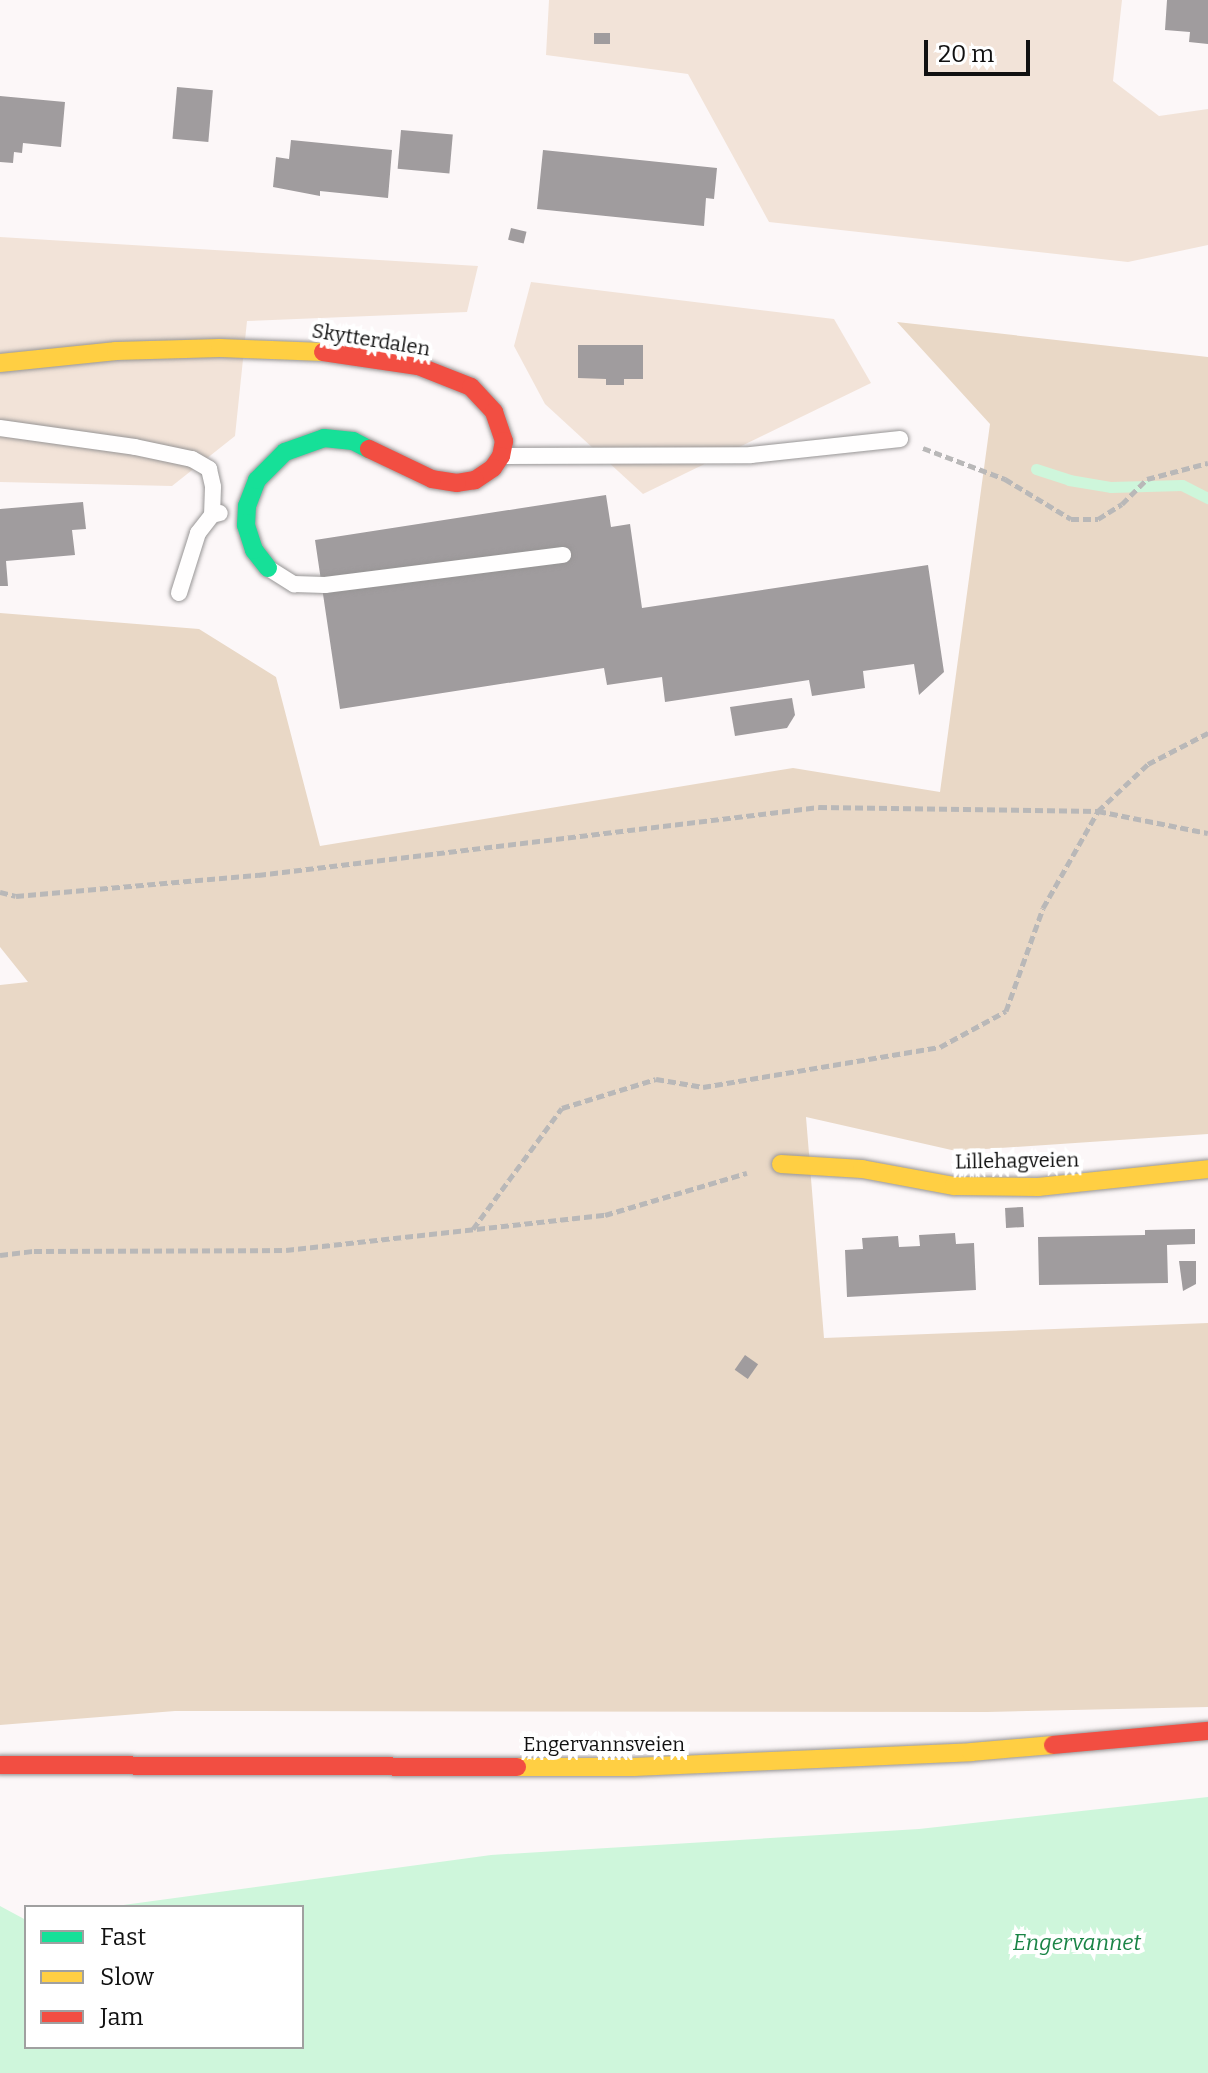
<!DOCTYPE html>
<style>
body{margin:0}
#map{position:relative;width:1208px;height:2073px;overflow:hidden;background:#fcf7f8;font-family:Bitter,serif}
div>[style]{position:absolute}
.green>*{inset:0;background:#f2e3d8}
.forest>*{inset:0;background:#e9d8c6}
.water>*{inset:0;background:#cef6db}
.stream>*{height:11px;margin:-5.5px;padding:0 5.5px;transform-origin:5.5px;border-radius:5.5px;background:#cef6db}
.building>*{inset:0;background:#a09c9e;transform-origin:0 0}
.path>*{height:5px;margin-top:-2.5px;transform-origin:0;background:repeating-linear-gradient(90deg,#b9b8b8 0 8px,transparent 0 12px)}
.roads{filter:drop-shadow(0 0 2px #979595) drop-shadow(0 0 2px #979595)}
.lane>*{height:16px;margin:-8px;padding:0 8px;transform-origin:8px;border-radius:8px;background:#fffefe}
.fast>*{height:18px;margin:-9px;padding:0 9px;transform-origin:9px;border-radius:9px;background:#16e098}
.slow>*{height:18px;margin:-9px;padding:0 9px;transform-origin:9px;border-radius:9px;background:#ffcf43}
.jam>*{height:18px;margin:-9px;padding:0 9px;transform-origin:9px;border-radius:9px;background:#f24e42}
span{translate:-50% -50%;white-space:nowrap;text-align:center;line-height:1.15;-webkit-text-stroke:8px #fff;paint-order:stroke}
.street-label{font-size:20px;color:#111}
.water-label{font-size:22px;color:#1a8446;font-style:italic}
.legend{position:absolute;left:24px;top:1905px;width:280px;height:144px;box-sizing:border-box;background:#fff;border:2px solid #a0a0a0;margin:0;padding:10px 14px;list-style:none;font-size:24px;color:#111}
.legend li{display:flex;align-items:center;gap:16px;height:40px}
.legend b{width:40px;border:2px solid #a0a0a0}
.scale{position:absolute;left:924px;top:40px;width:106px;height:36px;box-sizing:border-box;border:4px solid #111;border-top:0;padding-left:10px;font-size:24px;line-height:28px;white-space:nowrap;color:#111;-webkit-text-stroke:6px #fff;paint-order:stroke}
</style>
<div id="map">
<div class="green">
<i style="clip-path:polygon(549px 0,1122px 0,1113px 81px,1159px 116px,1208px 109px,1208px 245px,1128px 262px,769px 222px,688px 74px,546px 55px)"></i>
<i style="clip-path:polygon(0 237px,478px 266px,467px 312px,247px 321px,235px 436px,172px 486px,0 482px)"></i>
<i style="clip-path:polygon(531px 282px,834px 319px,871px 383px,643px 494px,545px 404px,514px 346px)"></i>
</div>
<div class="forest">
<i style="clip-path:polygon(897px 322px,1208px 357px,1208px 1134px,956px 1151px,806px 1117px,824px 1338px,1208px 1323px,1208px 1707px,987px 1712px,175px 1711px,0 1725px,0 985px,28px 982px,0 947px,0 613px,199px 629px,276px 677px,320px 846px,793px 768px,940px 792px,990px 424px)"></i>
</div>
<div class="water">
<i style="clip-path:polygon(1208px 1797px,1208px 2073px,0 2073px,0 1906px,26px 1920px,26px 2047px,302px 2047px,302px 1907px,116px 1906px,491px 1855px,919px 1829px)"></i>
</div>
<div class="stream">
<i style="left:1036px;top:469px;width:35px;rotate:18deg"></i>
<i style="left:1069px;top:480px;width:43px;rotate:9.5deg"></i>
<i style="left:1111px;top:487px;width:71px;rotate:-1.6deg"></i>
<i style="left:1182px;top:485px;width:29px;rotate:27deg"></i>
</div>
<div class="building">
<i style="clip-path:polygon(1167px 0,1208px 0,1208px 44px,1189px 42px,1190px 32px,1165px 30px)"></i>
<i style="left:594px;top:33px;width:16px;height:11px"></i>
<i style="left:177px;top:87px;width:36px;height:52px;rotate:5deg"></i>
<i style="clip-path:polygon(0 96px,65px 102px,61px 147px,23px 143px,22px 153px,14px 152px,13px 163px,0 162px)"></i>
<i style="left:401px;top:130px;width:52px;height:39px;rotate:5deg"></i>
<i style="clip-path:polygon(291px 140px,392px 150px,388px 198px,320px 191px,320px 196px,273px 187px,276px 157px,289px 159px)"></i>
<i style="clip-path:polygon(543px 150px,717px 168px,714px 199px,706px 198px,704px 226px,537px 209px)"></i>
<i style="left:511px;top:228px;width:16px;height:12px;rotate:14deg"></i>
<i style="clip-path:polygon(578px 345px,643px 345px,643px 379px,624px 379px,624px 385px,606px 385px,606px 379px,578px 378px)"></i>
<i style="clip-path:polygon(606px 495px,611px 527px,630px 524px,642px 608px,928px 565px,944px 672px,919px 695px,914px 664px,863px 671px,865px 688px,812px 696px,809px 680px,665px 702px,662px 677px,607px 685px,604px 668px,340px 709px,315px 540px)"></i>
<i style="clip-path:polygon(83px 502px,86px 529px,72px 530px,75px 555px,6px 561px,8px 586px,0 586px,0 509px)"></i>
<i style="clip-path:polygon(792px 698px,795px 715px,787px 728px,735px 736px,730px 707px)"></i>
<i style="left:1023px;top:1207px;width:20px;height:18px;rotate:87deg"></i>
<i style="clip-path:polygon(1195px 1229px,1195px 1244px,1167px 1245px,1168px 1283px,1039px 1285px,1038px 1237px,1145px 1235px,1145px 1230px)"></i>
<i style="clip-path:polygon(955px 1233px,956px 1244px,974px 1243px,976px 1290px,847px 1297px,845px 1250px,863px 1249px,862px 1238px,898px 1236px,899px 1247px,920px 1246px,919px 1235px)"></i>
<i style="clip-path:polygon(1179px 1261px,1196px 1261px,1196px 1284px,1183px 1291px)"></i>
<i style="left:745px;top:1355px;width:16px;height:18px;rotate:35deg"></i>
</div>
<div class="path">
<i style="left:923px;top:448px;width:88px;rotate:20.7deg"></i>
<i style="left:1005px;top:479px;width:77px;rotate:31.2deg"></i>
<i style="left:1071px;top:519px;width:27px"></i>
<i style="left:1098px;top:519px;width:28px;rotate:-32deg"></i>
<i style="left:1122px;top:504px;width:35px;rotate:-45deg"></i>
<i style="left:1147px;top:479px;width:63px;rotate:-14.7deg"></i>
<i style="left:0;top:892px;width:16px;rotate:14deg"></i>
<i style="left:16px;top:896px;width:243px;rotate:-5deg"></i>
<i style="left:258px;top:875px;width:565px;rotate:-6.91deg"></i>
<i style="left:819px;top:807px;width:279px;rotate:0.8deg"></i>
<i style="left:1098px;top:811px;width:112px;rotate:11.3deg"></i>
<i style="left:473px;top:1229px;width:150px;rotate:-53.7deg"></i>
<i style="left:562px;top:1108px;width:98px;rotate:-17.1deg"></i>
<i style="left:656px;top:1079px;width:48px;rotate:9.7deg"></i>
<i style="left:703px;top:1087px;width:240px;rotate:-9.6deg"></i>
<i style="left:940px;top:1047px;width:75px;rotate:-28.6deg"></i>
<i style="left:1006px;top:1011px;width:109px;rotate:-70.2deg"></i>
<i style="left:1043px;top:908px;width:112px;rotate:-60.4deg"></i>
<i style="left:1098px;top:811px;width:69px;rotate:-43.2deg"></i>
<i style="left:1148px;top:764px;width:68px;rotate:-27.3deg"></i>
<i style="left:0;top:1255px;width:34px;rotate:-7deg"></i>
<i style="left:34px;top:1251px;width:252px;rotate:-0.2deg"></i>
<i style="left:286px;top:1250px;width:321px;rotate:-6.3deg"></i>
<i style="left:605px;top:1215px;width:148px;rotate:-16.5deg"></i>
</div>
<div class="roads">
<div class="lane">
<i style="left:0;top:428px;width:136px;rotate:8deg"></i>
<i style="left:135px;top:447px;width:58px;rotate:11.9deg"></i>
<i style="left:192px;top:459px;width:20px;rotate:30deg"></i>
<i style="left:209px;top:469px;width:18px;rotate:77deg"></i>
<i style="left:213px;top:487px;width:28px;rotate:92deg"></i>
<i style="left:502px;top:456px;width:249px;rotate:-0.2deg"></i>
<i style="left:751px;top:455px;width:150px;rotate:-6.1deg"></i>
<i style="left:268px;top:568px;width:31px;rotate:32deg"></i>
<i style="left:294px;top:584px;width:31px;rotate:2deg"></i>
<i style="left:325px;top:585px;width:240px;rotate:-7.2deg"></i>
<i style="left:179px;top:593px;width:63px;rotate:-72.4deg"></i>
<i style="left:198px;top:533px;width:23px;rotate:-52deg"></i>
<i style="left:212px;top:515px;width:8px;rotate:-14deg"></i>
</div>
<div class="fast">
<i style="left:268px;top:568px;width:23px;rotate:-128deg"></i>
<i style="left:254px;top:550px;width:26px;rotate:-108deg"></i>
<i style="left:246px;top:525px;width:19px;rotate:-87deg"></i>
<i style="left:247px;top:506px;width:28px;rotate:-69deg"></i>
<i style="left:257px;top:480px;width:40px;rotate:-45deg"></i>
<i style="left:285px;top:452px;width:41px;rotate:-19.7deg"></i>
<i style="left:324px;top:438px;width:29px;rotate:6deg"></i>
<i style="left:353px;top:441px;width:18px;rotate:27deg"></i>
</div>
<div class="slow">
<i style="left:0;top:363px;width:117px;rotate:-5.9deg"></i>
<i style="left:116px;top:351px;width:104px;rotate:-1.7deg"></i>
<i style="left:220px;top:348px;width:103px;rotate:2.2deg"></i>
<i style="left:781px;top:1164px;width:81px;rotate:3.5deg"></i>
<i style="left:862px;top:1169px;width:94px;rotate:10.5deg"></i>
<i style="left:954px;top:1186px;width:84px;rotate:0.7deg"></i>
<i style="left:1038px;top:1187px;width:171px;rotate:-6deg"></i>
<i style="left:517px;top:1767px;width:117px"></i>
<i style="left:634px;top:1767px;width:337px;rotate:-2.5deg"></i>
<i style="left:971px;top:1752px;width:82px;rotate:-4.9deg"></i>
</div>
<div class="jam">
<i style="left:323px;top:352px;width:96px;rotate:8.4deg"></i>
<i style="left:418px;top:366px;width:57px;rotate:21.6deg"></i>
<i style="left:471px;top:387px;width:34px;rotate:47deg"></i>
<i style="left:494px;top:412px;width:31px;rotate:71deg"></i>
<i style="left:504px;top:441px;width:15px;rotate:101deg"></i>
<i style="left:501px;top:456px;width:14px;rotate:124deg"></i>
<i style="left:493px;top:468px;width:22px;rotate:146deg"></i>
<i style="left:475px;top:480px;width:18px;rotate:171deg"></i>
<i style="left:457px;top:483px;width:25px;rotate:-171deg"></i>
<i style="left:432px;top:479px;width:70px;rotate:-154.5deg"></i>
<i style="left:1053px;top:1745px;width:156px;rotate:-5.2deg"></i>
<i style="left:0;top:1765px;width:517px;rotate:0.22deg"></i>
</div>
</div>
<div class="street-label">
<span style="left:371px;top:340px;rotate:9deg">Skytterdalen</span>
<span style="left:1017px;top:1161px;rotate:-1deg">Lillehagveien</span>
<span style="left:604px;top:1744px">Engervannsveien</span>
</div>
<div class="water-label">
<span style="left:1077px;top:1943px">Engervannet</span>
</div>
<ul class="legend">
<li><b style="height:10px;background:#16e098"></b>Fast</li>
<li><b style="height:10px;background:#ffcf43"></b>Slow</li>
<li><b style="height:10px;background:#f24e42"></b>Jam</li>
</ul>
<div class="scale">20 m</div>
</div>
